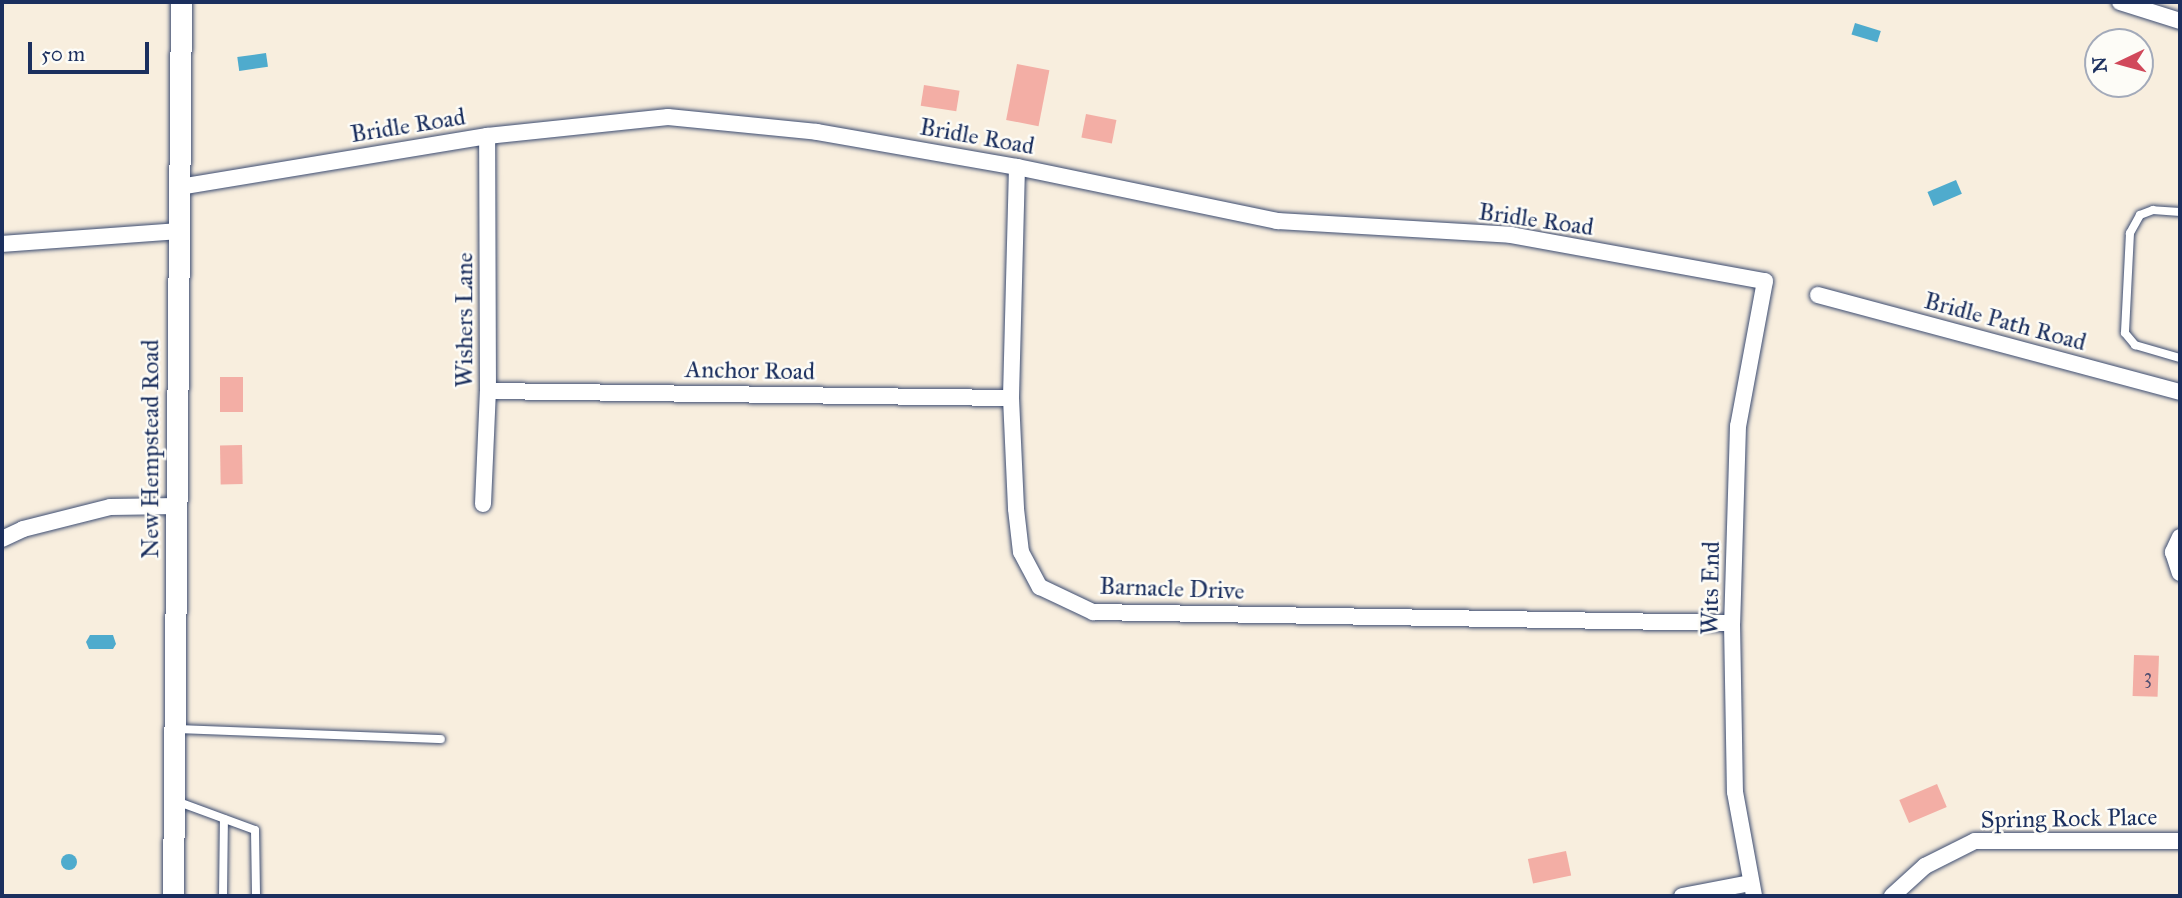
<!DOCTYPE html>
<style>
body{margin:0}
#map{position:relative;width:2182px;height:898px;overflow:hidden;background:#f8eede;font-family:"IM FELL Great Primer",serif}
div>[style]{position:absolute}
.water>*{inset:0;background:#4fabcd;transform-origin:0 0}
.round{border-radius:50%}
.building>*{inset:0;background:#f3aea5;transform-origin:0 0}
.roads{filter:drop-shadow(0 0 2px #3c4c71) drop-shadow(0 0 2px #3c4c71)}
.service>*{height:8px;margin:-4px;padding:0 4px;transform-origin:4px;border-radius:4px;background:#fff}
.minor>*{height:16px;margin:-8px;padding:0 8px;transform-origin:8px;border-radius:8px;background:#fff}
.tertiary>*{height:21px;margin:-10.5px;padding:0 10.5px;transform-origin:10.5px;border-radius:10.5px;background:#fff}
span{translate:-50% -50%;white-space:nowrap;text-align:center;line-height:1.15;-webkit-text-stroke:5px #fdfcf7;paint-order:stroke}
.number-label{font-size:21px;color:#514f70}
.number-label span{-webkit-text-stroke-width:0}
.street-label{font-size:24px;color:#1b2f5e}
.frame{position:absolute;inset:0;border:4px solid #1b2f5e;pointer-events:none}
.north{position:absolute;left:2084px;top:28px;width:70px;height:70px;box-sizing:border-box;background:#fdfcf7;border:2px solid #a3aaba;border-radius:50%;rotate:265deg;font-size:19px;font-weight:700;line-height:28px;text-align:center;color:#1b2f5e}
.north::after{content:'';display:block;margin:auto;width:24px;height:32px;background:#d1495b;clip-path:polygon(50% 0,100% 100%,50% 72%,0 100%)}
.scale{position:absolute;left:28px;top:42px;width:121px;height:32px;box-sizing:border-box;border:4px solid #1b2f5e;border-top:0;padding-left:9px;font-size:21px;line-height:24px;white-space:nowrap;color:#1b2f5e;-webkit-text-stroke:5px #fdfcf7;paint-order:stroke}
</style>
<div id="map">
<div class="water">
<i style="left:1855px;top:23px;width:27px;height:12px;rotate:17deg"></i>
<i style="left:266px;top:53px;width:14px;height:29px;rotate:82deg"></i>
<i style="left:1956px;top:180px;width:15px;height:31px;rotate:67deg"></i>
<i style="clip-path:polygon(90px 635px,113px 635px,116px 644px,113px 649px,89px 649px,86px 642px)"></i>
<i class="round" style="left:61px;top:854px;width:16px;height:16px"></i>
</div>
<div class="building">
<i style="left:1017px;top:64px;width:33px;height:57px;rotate:11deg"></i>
<i style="left:924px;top:85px;width:36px;height:21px;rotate:9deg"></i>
<i style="left:1086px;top:114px;width:31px;height:24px;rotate:11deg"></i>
<i style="left:220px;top:377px;width:23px;height:35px"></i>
<i style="left:242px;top:445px;width:39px;height:22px;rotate:89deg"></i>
<i style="left:2134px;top:655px;width:25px;height:41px;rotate:2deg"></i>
<i style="left:1937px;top:784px;width:25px;height:41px;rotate:67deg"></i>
<i style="left:1566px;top:851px;width:25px;height:39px;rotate:78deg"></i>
</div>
<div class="roads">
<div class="service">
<i style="left:2180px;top:212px;width:27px;rotate:-176deg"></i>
<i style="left:2153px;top:210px;width:14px;rotate:159deg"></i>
<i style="left:2140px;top:215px;width:21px;rotate:119deg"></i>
<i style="left:2130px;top:233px;width:100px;rotate:92.9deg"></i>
<i style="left:2125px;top:333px;width:16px;rotate:50deg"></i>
<i style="left:2135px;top:345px;width:47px;rotate:16.1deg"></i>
<i style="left:175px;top:729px;width:266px;rotate:2.2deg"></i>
<i style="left:176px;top:801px;width:84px;rotate:20.2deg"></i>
<i style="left:255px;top:830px;width:66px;rotate:89.1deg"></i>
<i style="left:223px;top:896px;width:77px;rotate:-89.3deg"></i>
</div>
<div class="minor">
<i style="left:2120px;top:2px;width:63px;rotate:17.6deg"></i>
<i style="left:1017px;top:167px;width:231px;rotate:91.5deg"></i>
<i style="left:1011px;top:398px;width:111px;rotate:87.4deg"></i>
<i style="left:1016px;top:509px;width:43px;rotate:83.4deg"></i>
<i style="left:1021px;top:552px;width:40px;rotate:62deg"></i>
<i style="left:1040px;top:587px;width:59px;rotate:25.3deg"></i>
<i style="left:1093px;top:612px;width:639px;rotate:0.99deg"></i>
<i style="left:179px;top:187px;width:312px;rotate:-9.4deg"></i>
<i style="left:487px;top:136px;width:182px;rotate:-6deg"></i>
<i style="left:668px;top:117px;width:150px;rotate:5.7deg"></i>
<i style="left:817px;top:132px;width:203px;rotate:9.9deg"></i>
<i style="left:1017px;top:167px;width:266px;rotate:11.7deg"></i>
<i style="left:1277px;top:221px;width:234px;rotate:3.4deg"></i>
<i style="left:1511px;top:235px;width:258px;rotate:10.3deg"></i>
<i style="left:1765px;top:281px;width:147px;rotate:100.5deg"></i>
<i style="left:1738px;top:426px;width:197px;rotate:91.7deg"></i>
<i style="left:1732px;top:623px;width:169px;rotate:89deg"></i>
<i style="left:1735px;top:792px;width:106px;rotate:79.6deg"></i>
<i style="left:2px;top:244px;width:177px;rotate:-4.2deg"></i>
<i style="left:1818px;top:295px;width:375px;rotate:15deg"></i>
<i style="left:488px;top:391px;width:523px;rotate:0.77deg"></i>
<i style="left:483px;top:504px;width:113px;rotate:-87.5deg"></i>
<i style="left:488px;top:391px;width:255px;rotate:-90.2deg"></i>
<i style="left:2180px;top:537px;width:17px;rotate:115deg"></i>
<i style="left:2173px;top:552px;width:22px;rotate:72deg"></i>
<i style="left:2px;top:539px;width:23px;rotate:-25deg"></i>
<i style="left:23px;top:529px;width:90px;rotate:-14.2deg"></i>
<i style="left:110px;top:507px;width:68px;rotate:-0.8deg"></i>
<i style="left:1682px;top:896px;width:69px;rotate:-10.8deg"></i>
<i style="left:1892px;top:896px;width:45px;rotate:-42.3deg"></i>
<i style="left:1925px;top:866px;width:56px;rotate:-26.6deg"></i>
<i style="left:1975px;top:841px;width:205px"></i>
</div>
<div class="tertiary">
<i style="left:173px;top:896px;width:894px;rotate:-89.49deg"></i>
</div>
</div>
<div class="number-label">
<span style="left:2148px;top:676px">3</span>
</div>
<div class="street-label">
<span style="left:408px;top:126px;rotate:-9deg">Bridle Road</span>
<span style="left:977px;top:137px;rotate:10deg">Bridle Road</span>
<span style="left:1536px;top:220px;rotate:8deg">Bridle Road</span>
<span style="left:465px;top:320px;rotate:-90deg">Wishers Lane</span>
<span style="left:2005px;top:322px;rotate:15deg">Bridle Path Road</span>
<span style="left:750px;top:371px;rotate:1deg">Anchor Road</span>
<span style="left:151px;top:449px;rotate:-90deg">New Hempstead Road</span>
<span style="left:1711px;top:588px;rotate:-89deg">Wits End</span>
<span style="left:1172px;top:589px;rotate:2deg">Barnacle Drive</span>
<span style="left:2069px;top:819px;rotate:-1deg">Spring Rock Place</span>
</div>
<div class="frame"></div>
<div class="north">N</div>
<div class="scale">50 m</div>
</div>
